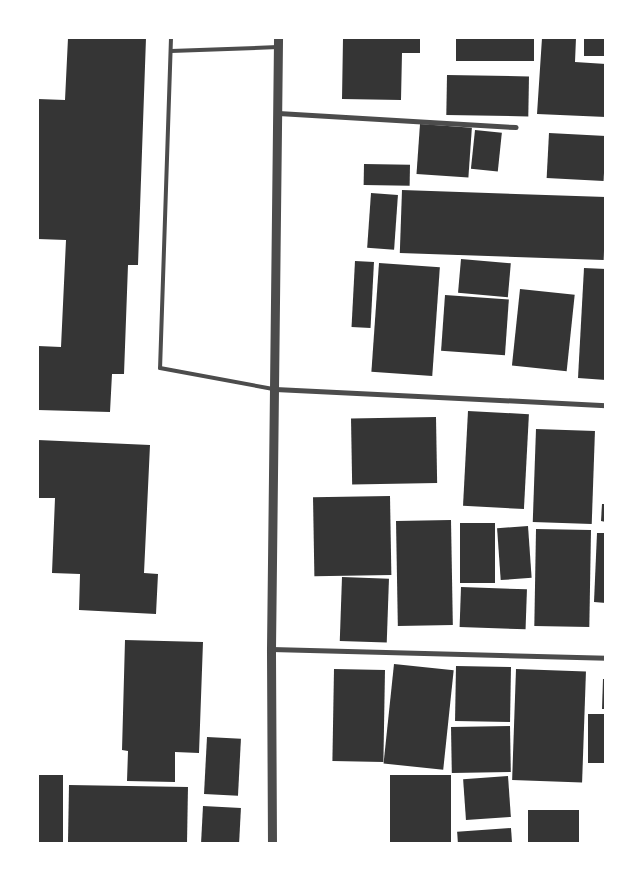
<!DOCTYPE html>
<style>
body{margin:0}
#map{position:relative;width:643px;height:881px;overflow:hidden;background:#fff;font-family:Barlow,sans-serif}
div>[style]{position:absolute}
.building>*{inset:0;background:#353535;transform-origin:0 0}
.service>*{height:4px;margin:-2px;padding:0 2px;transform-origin:2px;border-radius:2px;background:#4c4c4c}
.minor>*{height:5px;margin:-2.5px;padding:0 2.5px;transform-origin:2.5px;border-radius:2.5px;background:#4c4c4c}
.tertiary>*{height:9px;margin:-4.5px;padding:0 4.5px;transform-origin:4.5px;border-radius:4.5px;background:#4c4c4c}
span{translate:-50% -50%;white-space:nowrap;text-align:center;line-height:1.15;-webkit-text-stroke:4px #fff;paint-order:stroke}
.frame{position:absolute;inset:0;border:39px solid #fff;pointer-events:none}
</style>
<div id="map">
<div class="building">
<i style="clip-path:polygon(68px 38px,146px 38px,138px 265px,128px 265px,124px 374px,112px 374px,110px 412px,38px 410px,38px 346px,61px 347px,66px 240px,38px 239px,38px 99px,65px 100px)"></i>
<i style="clip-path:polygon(343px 38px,420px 38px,420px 53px,402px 53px,401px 100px,342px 99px)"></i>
<i style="left:456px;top:38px;width:78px;height:23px"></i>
<i style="clip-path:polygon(542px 38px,576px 38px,575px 62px,606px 64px,606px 117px,537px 114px)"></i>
<i style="left:584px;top:38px;width:22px;height:18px"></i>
<i style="left:447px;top:75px;width:82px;height:40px;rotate:1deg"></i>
<i style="left:420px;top:124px;width:52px;height:50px;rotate:4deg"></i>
<i style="left:475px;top:130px;width:27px;height:39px;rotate:6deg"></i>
<i style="left:549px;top:133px;width:57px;height:45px;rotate:3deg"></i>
<i style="left:364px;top:164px;width:46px;height:21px;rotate:1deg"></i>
<i style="left:402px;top:190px;width:204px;height:63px;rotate:2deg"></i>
<i style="left:371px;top:193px;width:27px;height:55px;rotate:4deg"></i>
<i style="left:461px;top:259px;width:50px;height:34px;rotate:5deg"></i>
<i style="left:355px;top:261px;width:19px;height:66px;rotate:3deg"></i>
<i style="left:379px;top:263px;width:61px;height:109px;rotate:4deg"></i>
<i style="clip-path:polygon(584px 268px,606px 269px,606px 380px,578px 378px)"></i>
<i style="left:520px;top:289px;width:55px;height:77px;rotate:6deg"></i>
<i style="left:445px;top:295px;width:64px;height:56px;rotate:4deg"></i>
<i style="left:468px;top:411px;width:61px;height:95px;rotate:3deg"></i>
<i style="left:436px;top:417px;width:66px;height:85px;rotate:89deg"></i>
<i style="left:536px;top:429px;width:59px;height:93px;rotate:2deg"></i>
<i style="clip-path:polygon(38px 440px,150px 445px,144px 573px,158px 574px,156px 614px,79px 610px,80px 574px,52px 573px,55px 498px,38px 498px)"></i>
<i style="left:390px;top:496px;width:79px;height:77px;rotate:89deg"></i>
<i style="clip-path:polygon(602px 504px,606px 504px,606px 522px,601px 521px)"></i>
<i style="left:451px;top:520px;width:105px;height:55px;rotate:89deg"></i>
<i style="left:460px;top:523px;width:35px;height:60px"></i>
<i style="left:528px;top:526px;width:52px;height:31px;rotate:86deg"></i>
<i style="left:591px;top:530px;width:97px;height:55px;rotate:91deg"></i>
<i style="clip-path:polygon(597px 533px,606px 533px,606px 603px,594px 602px)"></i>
<i style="left:342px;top:577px;width:47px;height:64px;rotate:2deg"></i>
<i style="left:461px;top:587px;width:66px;height:40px;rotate:2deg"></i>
<i style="clip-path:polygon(125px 640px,203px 642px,199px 753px,175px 752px,175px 782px,127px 781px,128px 751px,122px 750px)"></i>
<i style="left:394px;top:664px;width:60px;height:100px;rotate:6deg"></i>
<i style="left:456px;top:666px;width:55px;height:55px;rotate:1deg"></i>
<i style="left:334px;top:669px;width:51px;height:92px;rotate:1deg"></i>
<i style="left:516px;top:669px;width:70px;height:111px;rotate:2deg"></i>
<i style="clip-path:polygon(603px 679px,606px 679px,606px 709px,602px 709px)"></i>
<i style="left:588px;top:714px;width:18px;height:49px"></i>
<i style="left:510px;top:726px;width:46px;height:59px;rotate:89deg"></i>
<i style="left:207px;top:737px;width:34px;height:57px;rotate:3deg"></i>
<i style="left:38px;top:775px;width:25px;height:68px"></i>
<i style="left:390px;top:775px;width:61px;height:69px"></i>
<i style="left:508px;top:776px;width:41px;height:45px;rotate:86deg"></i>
<i style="left:69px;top:785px;width:119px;height:59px;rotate:1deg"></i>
<i style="left:203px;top:806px;width:38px;height:38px;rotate:3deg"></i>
<i style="left:528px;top:810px;width:51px;height:34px"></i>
<i style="left:511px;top:828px;width:16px;height:54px;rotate:86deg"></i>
</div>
<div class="service">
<i style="left:171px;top:38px;width:330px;rotate:91.9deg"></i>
<i style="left:160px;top:368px;width:115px;rotate:10.5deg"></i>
<i style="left:171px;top:51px;width:107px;rotate:-2.1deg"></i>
</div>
<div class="minor">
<i style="left:278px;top:113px;width:238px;rotate:3.4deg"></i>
<i style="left:275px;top:389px;width:331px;rotate:2.8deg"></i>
<i style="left:271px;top:649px;width:335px;rotate:1.5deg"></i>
</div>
<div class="tertiary">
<i style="left:272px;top:844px;width:195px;rotate:-90.3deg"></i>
<i style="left:271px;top:649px;width:611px;rotate:-89.34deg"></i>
</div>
<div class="frame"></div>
</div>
